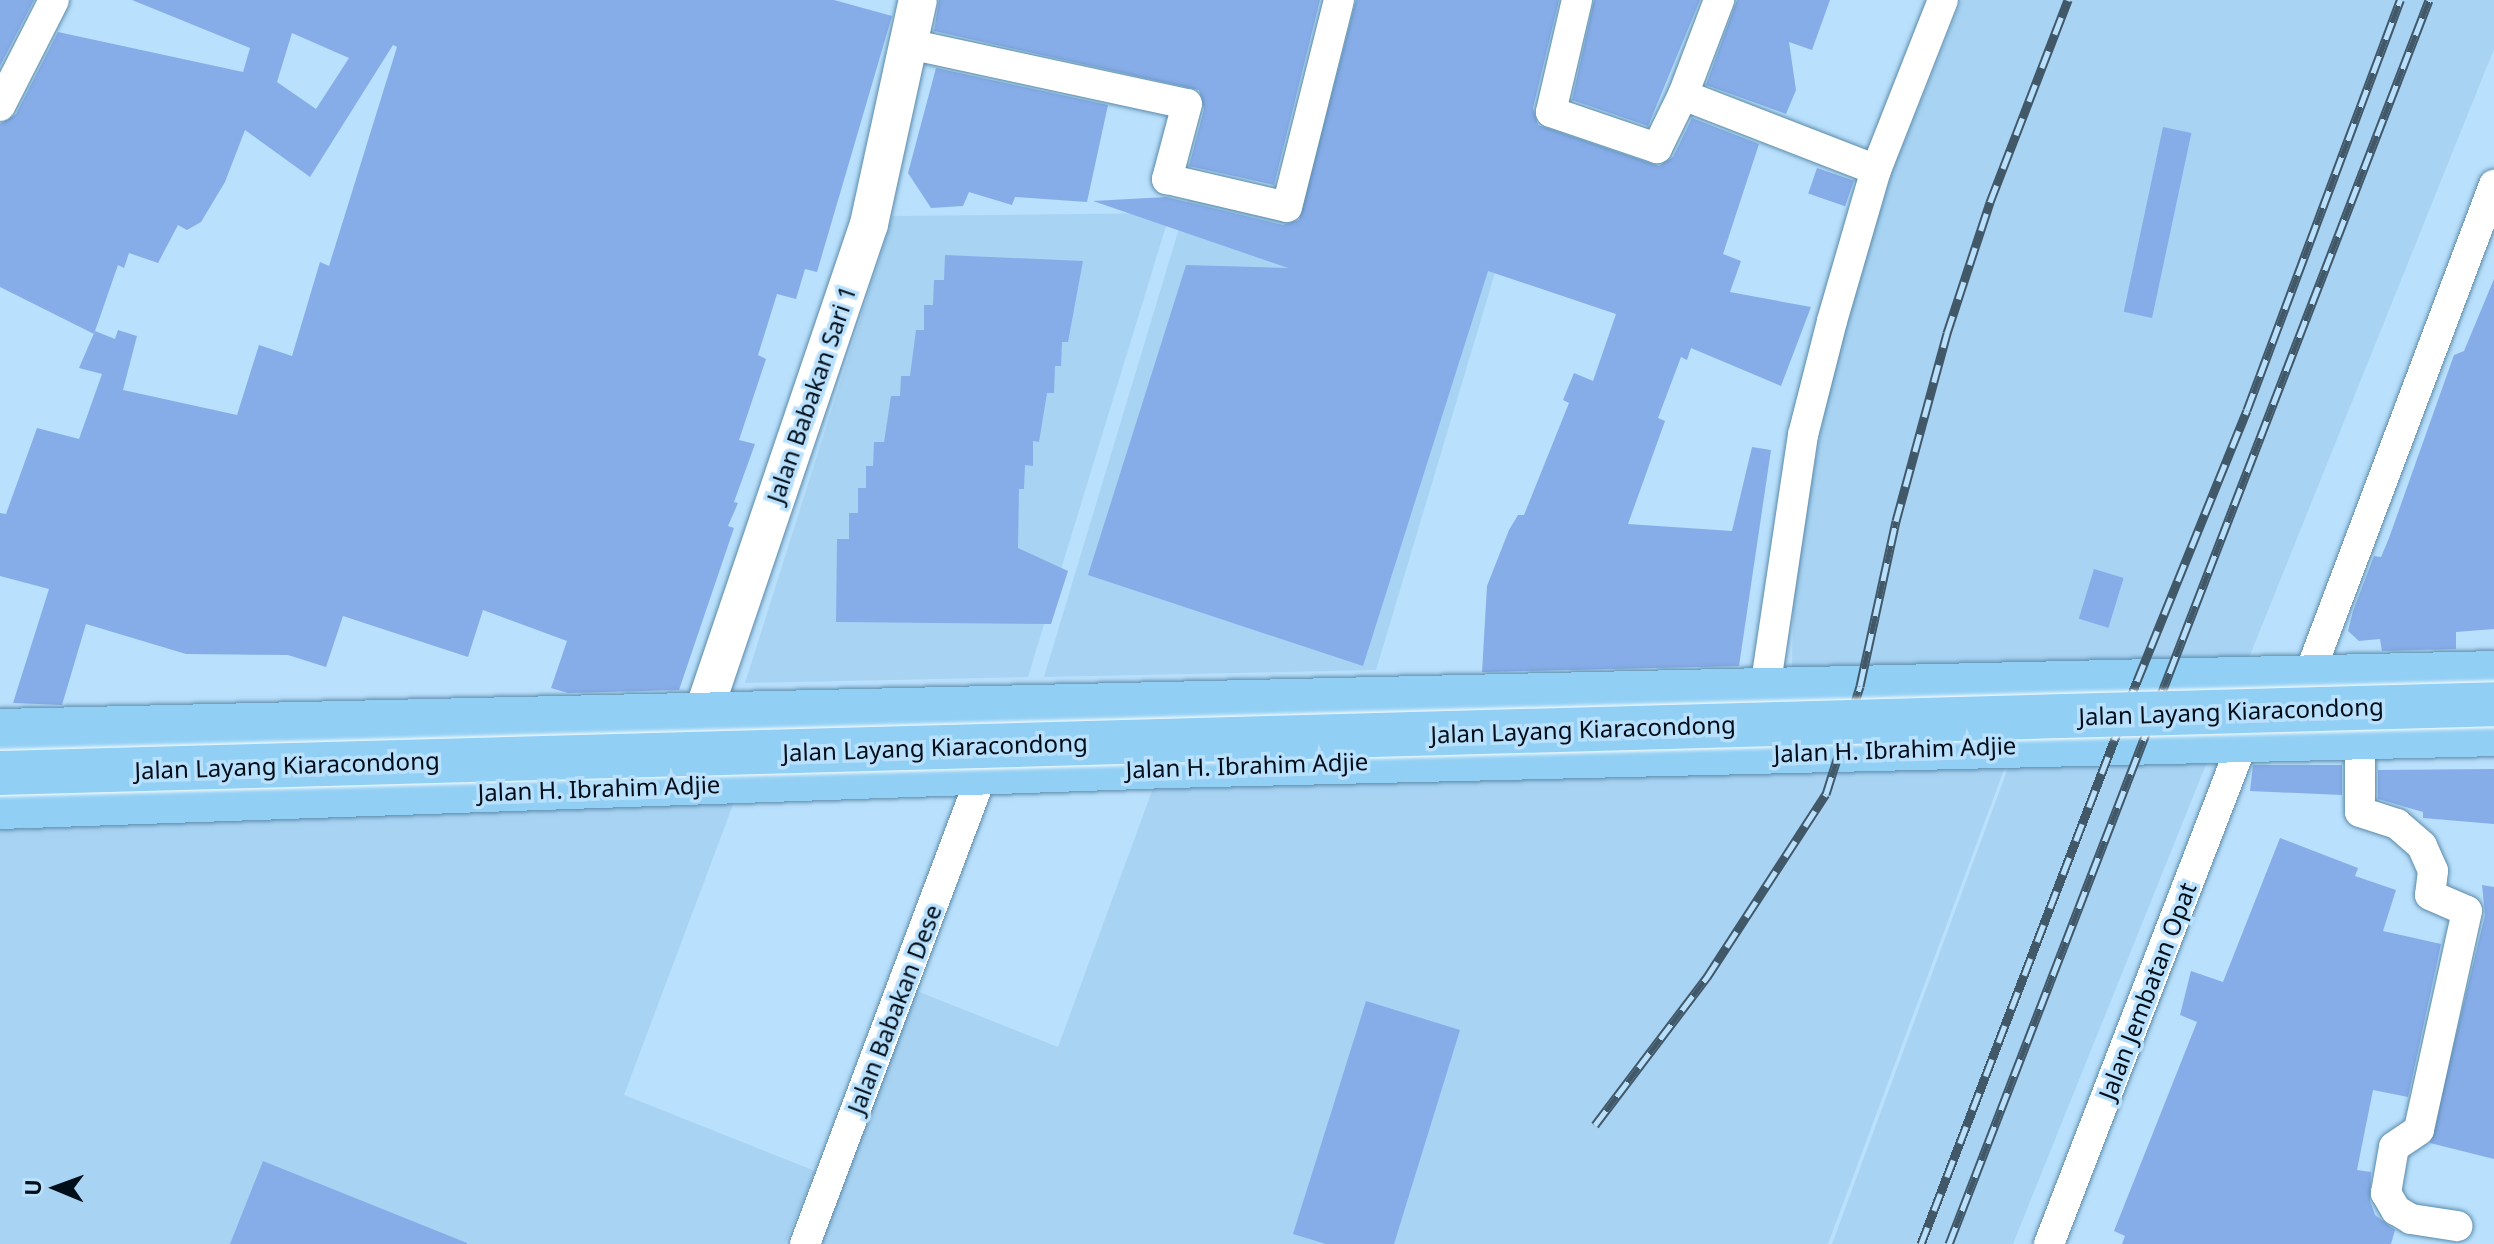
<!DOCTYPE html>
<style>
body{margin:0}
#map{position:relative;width:2494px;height:1244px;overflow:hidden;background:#b9e0fc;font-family:"Noto Sans",sans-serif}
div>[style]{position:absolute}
.built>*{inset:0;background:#a8d3f3}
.building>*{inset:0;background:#87ade9;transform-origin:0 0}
.roads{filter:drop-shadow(0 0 2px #5b8aaa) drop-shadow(0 0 2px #5b8aaa)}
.minor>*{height:30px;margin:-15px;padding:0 15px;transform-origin:15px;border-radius:15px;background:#fff}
.tertiary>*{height:38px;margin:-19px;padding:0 19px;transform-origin:19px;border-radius:19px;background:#fff}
.primary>*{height:44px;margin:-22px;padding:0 22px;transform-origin:22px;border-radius:22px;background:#91cff4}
.rail>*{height:9px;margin-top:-4.5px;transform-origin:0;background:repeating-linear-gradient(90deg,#b9e0fc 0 18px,#415869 0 36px);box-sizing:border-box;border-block:2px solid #415869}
.bridges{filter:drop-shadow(0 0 2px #fff) drop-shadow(0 0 2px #fff)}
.primary-bridge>*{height:44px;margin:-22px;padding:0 22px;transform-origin:22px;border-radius:22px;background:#91cff4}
span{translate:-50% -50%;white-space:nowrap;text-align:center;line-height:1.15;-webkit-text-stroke:7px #b9e0fc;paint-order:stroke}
.street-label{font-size:24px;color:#000e19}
.north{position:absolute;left:16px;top:1148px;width:80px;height:80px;-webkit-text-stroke:6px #b9e0fc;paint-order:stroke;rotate:271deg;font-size:22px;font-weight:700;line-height:32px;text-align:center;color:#000e19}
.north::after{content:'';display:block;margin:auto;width:28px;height:36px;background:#000e19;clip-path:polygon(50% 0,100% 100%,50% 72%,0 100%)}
</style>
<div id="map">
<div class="built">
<i style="clip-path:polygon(1962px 0,2494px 0,2494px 49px,2013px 1244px,1832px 1244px,2011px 760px,2084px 662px,1792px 667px,1794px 572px,1836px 353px,1892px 173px)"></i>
<i style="clip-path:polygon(1190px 192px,1289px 218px,1286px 248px,1518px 196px,1376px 670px,1044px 677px)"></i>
<i style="clip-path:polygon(1170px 213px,1028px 677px,745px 683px,893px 216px)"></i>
<i style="clip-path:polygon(2005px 767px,1828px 1244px,816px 1244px,914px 990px,1058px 1047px,1159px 772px)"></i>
<i style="clip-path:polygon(746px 770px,624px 1095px,815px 1171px,785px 1244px,0 1244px,0 804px)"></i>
</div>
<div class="building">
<i style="clip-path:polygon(0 0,34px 0,0 66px)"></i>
<i style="clip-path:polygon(evenodd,132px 0,834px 0,892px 16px,817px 272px,805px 269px,796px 299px,777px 294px,758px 355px,766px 359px,739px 440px,755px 444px,734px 502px,738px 503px,728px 526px,734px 528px,679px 690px,568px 693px,551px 688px,567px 641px,483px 610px,468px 657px,343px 616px,326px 667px,288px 655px,186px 654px,86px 624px,62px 705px,13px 703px,49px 589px,0 576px,0 513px,6px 514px,37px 428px,79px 439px,102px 374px,79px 368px,95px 331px,115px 339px,118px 330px,137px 336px,123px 390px,237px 415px,259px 345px,292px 356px,320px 262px,329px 266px,397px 47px,393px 45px,310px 177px,245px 130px,225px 182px,201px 222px,187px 230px,178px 225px,158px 263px,129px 253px,124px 268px,118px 265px,94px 334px,0 287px,0 124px,16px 114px,58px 32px,243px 72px,250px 48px,132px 0,292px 33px,349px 58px,316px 109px,277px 82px,292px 33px)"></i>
<i style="clip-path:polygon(939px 0,1320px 0,1274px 185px,1189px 166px,1204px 109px,1199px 90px,934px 31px)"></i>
<i style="clip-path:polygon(1356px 0,1559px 0,1533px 108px,1538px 125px,1659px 166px,1673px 157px,1692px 118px,1759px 144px,1723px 254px,1741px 261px,1730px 292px,1811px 307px,1781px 386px,1691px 348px,1687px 360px,1681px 357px,1658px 418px,1665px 421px,1628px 524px,1732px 531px,1752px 447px,1771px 450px,1739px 666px,1482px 672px,1487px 586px,1509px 530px,1518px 515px,1524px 515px,1569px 403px,1563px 400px,1574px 373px,1593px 381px,1616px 314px,1488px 271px,1363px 666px,1088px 575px,1186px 265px,1288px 268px,1093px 201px,1166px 197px,1283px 225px,1299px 220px)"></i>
<i style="clip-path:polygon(1594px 0,1700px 0,1648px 126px,1572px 100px)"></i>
<i style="clip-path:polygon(1737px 0,1830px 0,1812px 50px,1789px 42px,1796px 90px,1786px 114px,1706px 85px)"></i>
<i style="clip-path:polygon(936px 68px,1108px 105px,1087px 202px,1015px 197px,1012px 205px,969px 192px,963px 206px,931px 208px,908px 173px)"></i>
<i style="left:2163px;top:127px;width:29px;height:189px;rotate:12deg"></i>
<i style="left:1817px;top:168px;width:39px;height:27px;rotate:19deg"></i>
<i style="clip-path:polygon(945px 255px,1083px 261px,1068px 342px,1062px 342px,1061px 366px,1055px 366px,1054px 393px,1047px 393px,1039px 442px,1033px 441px,1033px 466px,1025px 465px,1024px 489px,1019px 489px,1018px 548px,1068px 571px,1051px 624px,836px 622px,837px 539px,849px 539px,849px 513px,858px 513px,858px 488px,866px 488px,866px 466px,873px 466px,874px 442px,884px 442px,891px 396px,900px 396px,901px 376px,910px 376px,916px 330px,924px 330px,924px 305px,933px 305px,934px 280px,944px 280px)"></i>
<i style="clip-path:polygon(2494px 279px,2494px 629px,2456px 632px,2456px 649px,2382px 651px,2380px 639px,2359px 641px,2348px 631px,2353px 611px,2374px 556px,2381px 557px,2389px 538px,2454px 355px,2464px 351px)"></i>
<i style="left:2094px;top:569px;width:31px;height:52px;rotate:17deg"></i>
<i style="clip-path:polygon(2253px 765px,2342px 765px,2342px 795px,2250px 791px)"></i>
<i style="clip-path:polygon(2494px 769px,2494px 824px,2423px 818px,2423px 812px,2378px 799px,2378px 770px)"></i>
<i style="clip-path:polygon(2280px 838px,2358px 868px,2355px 876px,2396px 890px,2383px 931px,2441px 944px,2408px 1097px,2373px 1090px,2357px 1170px,2371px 1172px,2370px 1201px,2375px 1215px,2395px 1230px,2391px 1244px,2122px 1244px,2125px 1236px,2114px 1231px,2197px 1022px,2180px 1015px,2191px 971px,2223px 982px)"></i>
<i style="clip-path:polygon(2482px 885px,2494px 887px,2494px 1159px,2430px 1143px,2485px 915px)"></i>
<i style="clip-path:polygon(1366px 1001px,1460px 1030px,1394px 1244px,1326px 1244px,1293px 1234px)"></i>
<i style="clip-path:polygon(263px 1161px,467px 1243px,467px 1244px,230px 1244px)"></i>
</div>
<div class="roads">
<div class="minor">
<i style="left:1577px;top:0;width:115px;rotate:103.1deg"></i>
<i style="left:1551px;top:112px;width:112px;rotate:18.8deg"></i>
<i style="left:1657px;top:148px;width:59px;rotate:-63.9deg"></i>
<i style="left:1683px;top:95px;width:102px;rotate:-69.2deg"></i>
<i style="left:909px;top:44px;width:284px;rotate:12.2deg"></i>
<i style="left:1187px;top:104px;width:78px;rotate:104.9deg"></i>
<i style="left:1167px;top:179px;width:123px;rotate:13.1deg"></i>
<i style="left:1287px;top:207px;width:213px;rotate:-75.9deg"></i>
<i style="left:1683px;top:95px;width:207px;rotate:21.2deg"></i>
<i style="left:0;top:106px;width:119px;rotate:-63deg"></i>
<i style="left:2309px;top:675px;width:524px;rotate:-69.32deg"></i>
<i style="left:1765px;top:689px;width:257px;rotate:-81.5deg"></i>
<i style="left:1803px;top:435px;width:118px;rotate:-75.7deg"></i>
<i style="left:1832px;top:321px;width:157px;rotate:-73.8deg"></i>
<i style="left:1876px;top:170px;width:183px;rotate:-68.5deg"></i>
<i style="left:2360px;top:735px;width:77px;rotate:90deg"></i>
<i style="left:2360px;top:812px;width:39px;rotate:18deg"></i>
<i style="left:2397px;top:824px;width:33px;rotate:41deg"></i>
<i style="left:2422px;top:846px;width:27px;rotate:66deg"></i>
<i style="left:2433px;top:871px;width:24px;rotate:97deg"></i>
<i style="left:2430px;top:895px;width:40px;rotate:23.4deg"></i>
<i style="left:2467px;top:911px;width:224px;rotate:102.4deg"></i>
<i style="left:2419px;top:1130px;width:30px;rotate:146deg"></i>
<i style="left:2394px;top:1147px;width:47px;rotate:99.9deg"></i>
<i style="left:2386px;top:1193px;width:20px;rotate:60deg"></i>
<i style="left:2396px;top:1210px;width:17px;rotate:31deg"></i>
<i style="left:2411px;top:1219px;width:47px;rotate:8.7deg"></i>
<i style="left:805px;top:1244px;width:502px;rotate:-69.36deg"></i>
<i style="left:2049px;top:1244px;width:541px;rotate:-68.89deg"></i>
</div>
<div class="tertiary">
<i style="left:702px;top:744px;width:28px;rotate:-90deg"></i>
<i style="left:702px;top:716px;width:520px;rotate:-71.25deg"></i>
<i style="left:869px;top:224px;width:229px;rotate:-77.7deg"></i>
</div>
<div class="primary">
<i style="left:0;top:731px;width:2495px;rotate:-1.33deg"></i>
<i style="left:0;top:807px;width:1170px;rotate:-2.01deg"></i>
<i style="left:1169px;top:766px;width:1325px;rotate:-1.38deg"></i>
</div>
</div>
<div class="rail">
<i style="left:1595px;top:1125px;width:186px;rotate:-52.9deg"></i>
<i style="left:1707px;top:977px;width:218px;rotate:-57deg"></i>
<i style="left:1826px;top:794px;width:113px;rotate:-72.5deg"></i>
<i style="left:1860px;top:686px;width:169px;rotate:-77.7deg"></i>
<i style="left:1896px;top:521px;width:195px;rotate:-74.8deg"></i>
<i style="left:1947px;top:333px;width:138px;rotate:-71.8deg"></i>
<i style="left:1990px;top:202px;width:217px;rotate:-68.9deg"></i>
<i style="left:1921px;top:1244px;width:603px;rotate:-69.01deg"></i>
<i style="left:2137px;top:681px;width:292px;rotate:-67.9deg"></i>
<i style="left:2247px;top:410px;width:438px;rotate:-69.5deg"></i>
<i style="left:1949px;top:1244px;width:1333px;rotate:-68.9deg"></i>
</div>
<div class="bridges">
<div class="primary-bridge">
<i style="left:0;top:773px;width:2495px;rotate:-1.58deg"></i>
</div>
</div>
<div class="street-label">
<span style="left:811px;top:394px;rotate:-71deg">Jalan Babakan Sari 1</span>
<span style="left:2231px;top:711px;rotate:-2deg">Jalan Layang Kiaracondong</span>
<span style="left:1583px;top:729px;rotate:-2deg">Jalan Layang Kiaracondong</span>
<span style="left:935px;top:747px;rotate:-2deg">Jalan Layang Kiaracondong</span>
<span style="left:1895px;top:749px;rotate:-2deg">Jalan H. Ibrahim Adjie</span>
<span style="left:287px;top:765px;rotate:-2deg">Jalan Layang Kiaracondong</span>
<span style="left:1247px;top:765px;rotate:-2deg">Jalan H. Ibrahim Adjie</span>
<span style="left:599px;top:788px;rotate:-2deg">Jalan H. Ibrahim Adjie</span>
<span style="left:2147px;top:991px;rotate:-69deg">Jalan Jembatan Opat</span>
<span style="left:894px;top:1009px;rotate:-69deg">Jalan Babakan Dese</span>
</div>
<div class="north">U</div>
</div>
